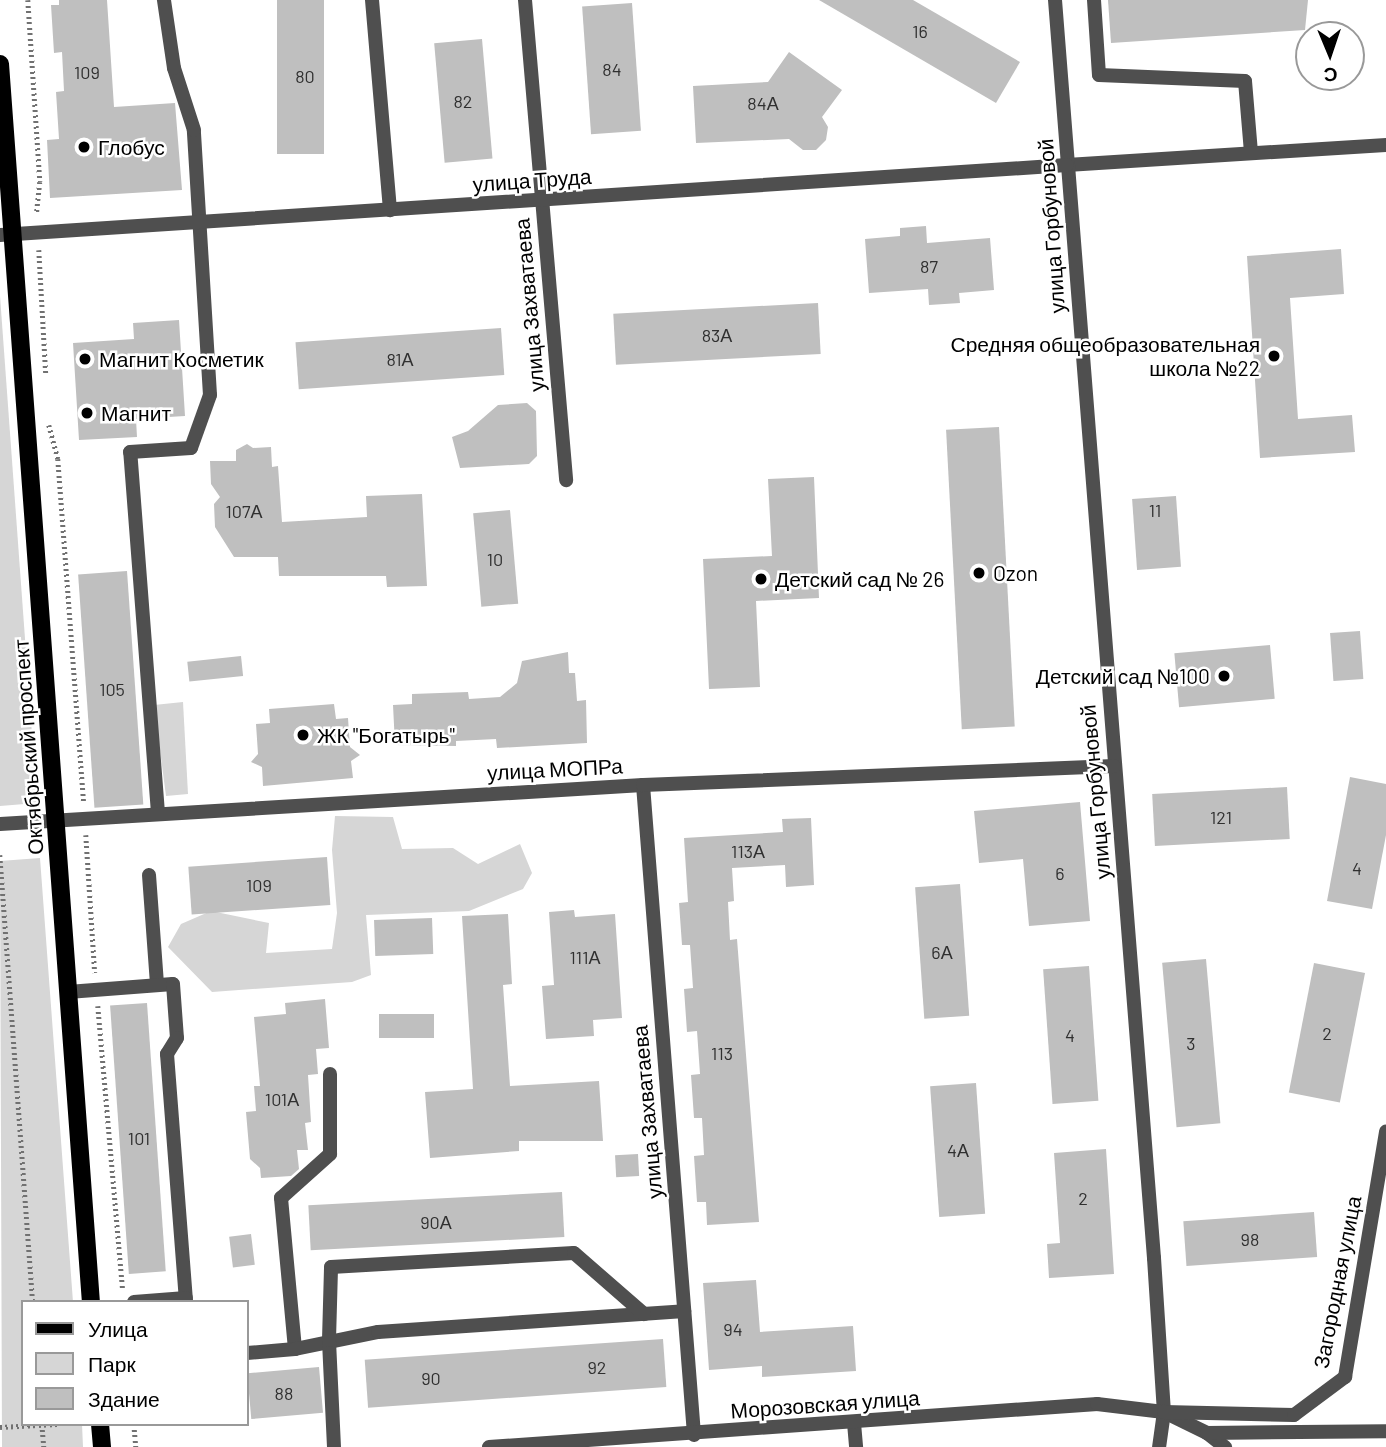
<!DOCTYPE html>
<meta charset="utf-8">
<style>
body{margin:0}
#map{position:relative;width:1386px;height:1447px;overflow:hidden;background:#fff;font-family:Barlow,sans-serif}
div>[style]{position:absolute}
.green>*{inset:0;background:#d6d6d6}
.building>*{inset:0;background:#bfbfbf;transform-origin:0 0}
.path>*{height:4.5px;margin-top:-2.25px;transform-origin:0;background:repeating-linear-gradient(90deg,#717171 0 2px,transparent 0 5.5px)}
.lane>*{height:14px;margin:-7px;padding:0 7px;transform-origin:7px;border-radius:7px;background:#4f4f4f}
.street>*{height:14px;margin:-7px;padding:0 7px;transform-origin:7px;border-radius:7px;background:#4f4f4f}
.primary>*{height:18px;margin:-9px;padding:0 9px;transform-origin:9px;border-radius:9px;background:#000}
.dots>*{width:19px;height:19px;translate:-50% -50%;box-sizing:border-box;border:4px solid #fff;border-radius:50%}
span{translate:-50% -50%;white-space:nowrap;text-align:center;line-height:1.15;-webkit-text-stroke:5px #fff;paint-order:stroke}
.number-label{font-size:18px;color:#303030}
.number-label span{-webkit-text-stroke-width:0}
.poi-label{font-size:21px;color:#000}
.left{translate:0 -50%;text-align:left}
.right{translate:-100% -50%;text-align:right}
.street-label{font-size:21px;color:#000}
.legend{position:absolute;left:21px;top:1300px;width:228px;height:126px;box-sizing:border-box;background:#fff;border:2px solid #999;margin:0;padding:9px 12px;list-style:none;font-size:21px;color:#000}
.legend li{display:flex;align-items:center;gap:14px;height:35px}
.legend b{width:35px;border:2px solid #999}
.north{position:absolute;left:1295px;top:21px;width:70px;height:70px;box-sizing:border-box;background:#fff;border:2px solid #999;border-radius:50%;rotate:178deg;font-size:19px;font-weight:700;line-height:28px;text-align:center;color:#000}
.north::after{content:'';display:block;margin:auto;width:24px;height:32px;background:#000;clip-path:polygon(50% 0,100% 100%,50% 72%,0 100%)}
</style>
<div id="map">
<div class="green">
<i style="clip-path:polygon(0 296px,37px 803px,0 806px)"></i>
<i style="clip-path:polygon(183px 702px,188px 794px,166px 796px,154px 705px)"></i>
<i style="clip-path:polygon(335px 816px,393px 817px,402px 849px,453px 848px,478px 864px,520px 844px,532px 873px,523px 889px,469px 911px,366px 915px,371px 975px,352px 982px,212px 992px,168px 947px,181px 924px,211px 911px,269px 923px,266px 953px,332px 949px,337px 913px,332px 850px)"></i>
<i style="clip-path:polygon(40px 858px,73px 1302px,23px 1302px,23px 1424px,82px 1424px,83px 1447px,2px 1447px,0 861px)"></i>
</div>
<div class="building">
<i style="clip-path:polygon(59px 0,107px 0,114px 107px,175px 103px,182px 190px,50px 198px,47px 140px,59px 139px,56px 92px,64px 91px,62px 52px,54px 53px,51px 5px,59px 5px)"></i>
<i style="left:277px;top:0;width:47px;height:154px"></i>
<i style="clip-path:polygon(819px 0,913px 0,1020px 62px,996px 103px)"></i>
<i style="clip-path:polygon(1108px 0,1308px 0,1305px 30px,1111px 43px)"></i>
<i style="left:632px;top:3px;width:128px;height:50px;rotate:86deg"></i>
<i style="left:482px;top:39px;width:120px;height:48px;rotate:85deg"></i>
<i style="clip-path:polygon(789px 52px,842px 90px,822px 117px,828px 127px,826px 140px,816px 150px,803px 150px,789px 139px,696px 143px,693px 86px,768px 82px)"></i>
<i style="clip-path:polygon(926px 226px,927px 243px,990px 238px,994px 290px,959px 293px,960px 303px,929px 305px,928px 289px,869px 293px,865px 239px,900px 236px,900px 228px)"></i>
<i style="clip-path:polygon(1341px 249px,1344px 294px,1290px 298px,1298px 419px,1352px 415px,1355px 452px,1260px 458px,1247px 256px)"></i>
<i style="left:818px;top:303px;width:51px;height:205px;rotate:87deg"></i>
<i style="clip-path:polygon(179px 320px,185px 416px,136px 419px,137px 437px,79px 440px,73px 343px,134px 339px,133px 323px)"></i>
<i style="left:501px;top:328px;width:47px;height:206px;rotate:86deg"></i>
<i style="clip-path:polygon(527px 403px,536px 411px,537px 456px,529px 464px,460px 468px,452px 437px,468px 431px,498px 405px)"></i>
<i style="left:999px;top:427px;width:300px;height:53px;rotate:87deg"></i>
<i style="clip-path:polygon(247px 444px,253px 448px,271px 447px,272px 467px,278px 466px,282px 522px,367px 517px,366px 496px,422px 494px,427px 586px,387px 587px,386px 576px,279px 576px,278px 557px,234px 557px,215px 527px,214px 504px,220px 497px,211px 484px,210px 461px,236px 461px,236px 450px)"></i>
<i style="clip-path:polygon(814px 477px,819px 598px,756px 601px,760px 687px,709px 689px,703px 559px,772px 556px,768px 479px)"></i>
<i style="left:1176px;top:496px;width:71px;height:44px;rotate:86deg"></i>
<i style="left:510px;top:510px;width:94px;height:37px;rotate:85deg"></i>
<i style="left:127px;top:571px;width:234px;height:49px;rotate:86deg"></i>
<i style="left:1360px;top:631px;width:48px;height:30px;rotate:86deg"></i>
<i style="left:1270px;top:645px;width:54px;height:96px;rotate:85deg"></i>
<i style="clip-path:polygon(568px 652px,569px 673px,575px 673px,577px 701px,586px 700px,587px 743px,497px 748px,496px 739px,456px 741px,456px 746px,395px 745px,393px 705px,412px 704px,412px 694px,468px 692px,469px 699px,500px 697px,517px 683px,522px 661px)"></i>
<i style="left:241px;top:656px;width:20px;height:54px;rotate:84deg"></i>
<i style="clip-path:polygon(334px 704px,336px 719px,348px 718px,350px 747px,360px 755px,351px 761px,353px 778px,263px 786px,262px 767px,251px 762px,258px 754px,256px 724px,270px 723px,269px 709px)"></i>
<i style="clip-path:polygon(1350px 777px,1386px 784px,1386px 835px,1372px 909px,1327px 901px)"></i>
<i style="left:1287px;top:787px;width:52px;height:135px;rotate:87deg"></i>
<i style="clip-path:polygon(1080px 802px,1090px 921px,1029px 926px,1023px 859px,979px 863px,974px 811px)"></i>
<i style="clip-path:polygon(811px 818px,814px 885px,786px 887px,785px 865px,732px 868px,734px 901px,728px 902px,730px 940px,737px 939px,759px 1222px,707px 1225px,706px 1202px,697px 1202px,694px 1156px,704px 1155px,702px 1118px,694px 1118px,691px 1075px,700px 1074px,697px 1031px,687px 1032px,684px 989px,693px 988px,690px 945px,682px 945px,679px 903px,688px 902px,684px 838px,783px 832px,782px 819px)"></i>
<i style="left:327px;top:857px;width:48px;height:139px;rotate:86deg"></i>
<i style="left:960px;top:884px;width:132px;height:45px;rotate:86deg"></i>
<i style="clip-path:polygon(574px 910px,575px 917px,615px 914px,622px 1018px,593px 1020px,594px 1036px,546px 1039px,542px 986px,554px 985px,549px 912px)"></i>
<i style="clip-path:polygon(508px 914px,512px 984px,503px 985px,510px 1086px,599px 1081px,603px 1141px,519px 1141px,519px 1151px,430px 1158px,425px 1092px,473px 1089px,462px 916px)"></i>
<i style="left:432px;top:918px;width:36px;height:58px;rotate:88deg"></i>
<i style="left:1206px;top:959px;width:165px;height:44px;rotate:85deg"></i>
<i style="left:1314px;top:963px;width:52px;height:132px;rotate:11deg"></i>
<i style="left:1089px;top:966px;width:135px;height:46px;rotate:86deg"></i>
<i style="clip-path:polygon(325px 999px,329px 1048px,316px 1049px,318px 1074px,308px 1075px,311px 1122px,305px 1123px,308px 1150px,297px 1150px,299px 1169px,291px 1176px,261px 1178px,260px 1168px,250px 1159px,246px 1112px,256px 1111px,254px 1086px,260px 1086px,254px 1017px,286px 1014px,285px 1003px)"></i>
<i style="left:147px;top:1003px;width:269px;height:37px;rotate:86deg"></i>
<i style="left:434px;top:1014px;width:24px;height:55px;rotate:90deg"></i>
<i style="left:976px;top:1083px;width:131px;height:46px;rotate:86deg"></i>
<i style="clip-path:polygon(1106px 1149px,1114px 1274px,1049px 1278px,1047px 1244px,1060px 1243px,1054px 1153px)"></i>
<i style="left:638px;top:1154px;width:22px;height:23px;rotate:87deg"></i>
<i style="left:562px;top:1192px;width:45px;height:254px;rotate:87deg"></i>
<i style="left:1314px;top:1212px;width:45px;height:131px;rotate:86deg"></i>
<i style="left:251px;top:1234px;width:31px;height:22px;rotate:83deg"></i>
<i style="clip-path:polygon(756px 1280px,760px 1332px,853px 1326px,856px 1371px,762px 1377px,762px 1366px,709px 1370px,703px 1283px)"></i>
<i style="left:663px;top:1339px;width:48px;height:299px;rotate:86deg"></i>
<i style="left:319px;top:1367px;width:46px;height:72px;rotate:85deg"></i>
</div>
<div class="path">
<i style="left:28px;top:0;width:182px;rotate:86.2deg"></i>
<i style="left:40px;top:182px;width:31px;rotate:96deg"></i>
<i style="left:39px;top:250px;width:124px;rotate:86.8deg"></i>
<i style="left:49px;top:425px;width:35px;rotate:75deg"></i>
<i style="left:58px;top:459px;width:344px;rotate:85.7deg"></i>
<i style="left:86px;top:835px;width:138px;rotate:86.3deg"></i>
<i style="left:0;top:855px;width:448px;rotate:85.8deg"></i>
<i style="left:98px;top:1006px;width:285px;rotate:85deg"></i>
<i style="left:42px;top:1424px;width:23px;rotate:85deg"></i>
<i style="left:134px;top:1424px;width:23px;rotate:85deg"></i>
<i style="left:0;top:1427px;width:57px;rotate:-3deg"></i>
</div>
<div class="lane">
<i style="left:372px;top:0;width:211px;rotate:85.1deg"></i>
<i style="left:1094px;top:0;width:75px;rotate:86.2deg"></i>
<i style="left:1099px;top:75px;width:146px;rotate:2.4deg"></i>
<i style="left:1245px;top:81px;width:72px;rotate:85.2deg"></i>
<i style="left:1067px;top:165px;width:320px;rotate:-3.6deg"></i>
<i style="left:158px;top:813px;width:362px;rotate:-94.4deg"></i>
<i style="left:130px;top:452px;width:61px;rotate:-3.8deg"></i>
<i style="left:191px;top:448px;width:56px;rotate:-70.3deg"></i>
<i style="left:210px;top:395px;width:265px;rotate:-93.5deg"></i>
<i style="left:194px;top:130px;width:65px;rotate:-107.9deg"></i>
<i style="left:174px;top:68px;width:69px;rotate:-98.4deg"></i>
<i style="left:149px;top:875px;width:110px;rotate:85.8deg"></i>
<i style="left:68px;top:992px;width:105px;rotate:-4.4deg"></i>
<i style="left:173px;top:984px;width:54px;rotate:85.8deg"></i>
<i style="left:177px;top:1038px;width:19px;rotate:122deg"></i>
<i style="left:167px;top:1054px;width:249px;rotate:85.6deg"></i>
<i style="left:134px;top:1302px;width:52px;rotate:-4.4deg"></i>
<i style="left:295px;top:1349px;width:152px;rotate:-95.3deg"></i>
<i style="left:281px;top:1198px;width:66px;rotate:-41.9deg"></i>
<i style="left:330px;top:1154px;width:80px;rotate:-90deg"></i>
<i style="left:247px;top:1353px;width:48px;rotate:-4.8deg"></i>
<i style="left:295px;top:1349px;width:85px;rotate:-11.6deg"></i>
<i style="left:378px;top:1332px;width:307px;rotate:-3.9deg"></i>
<i style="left:1166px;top:1413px;width:46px;rotate:26deg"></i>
<i style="left:1207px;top:1433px;width:23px;rotate:38deg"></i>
<i style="left:854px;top:1423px;width:24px;rotate:85deg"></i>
<i style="left:1207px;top:1433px;width:179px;rotate:-0.6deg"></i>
<i style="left:334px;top:1447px;width:107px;rotate:-92.7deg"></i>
<i style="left:329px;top:1340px;width:73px;rotate:-88.4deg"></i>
<i style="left:331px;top:1267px;width:243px;rotate:-3.3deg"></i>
<i style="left:574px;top:1253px;width:93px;rotate:41.1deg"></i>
</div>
<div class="street">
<i style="left:525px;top:0;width:482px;rotate:85.1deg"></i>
<i style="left:1055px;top:0;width:1262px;rotate:85.5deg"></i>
<i style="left:1154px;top:1258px;width:154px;rotate:86.3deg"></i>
<i style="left:1164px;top:1412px;width:35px;rotate:98deg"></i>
<i style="left:0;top:235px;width:1069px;rotate:-3.75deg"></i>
<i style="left:643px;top:785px;width:652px;rotate:85.51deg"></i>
<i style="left:0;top:824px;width:644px;rotate:-3.47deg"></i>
<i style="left:643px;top:785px;width:471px;rotate:-2.3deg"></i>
<i style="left:489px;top:1447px;width:610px;rotate:-4.05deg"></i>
<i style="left:1097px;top:1404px;width:67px;rotate:6.8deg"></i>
<i style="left:1164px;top:1412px;width:130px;rotate:1.3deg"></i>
<i style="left:1294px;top:1415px;width:64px;rotate:-36.7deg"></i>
<i style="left:1345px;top:1377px;width:249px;rotate:-80.5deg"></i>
</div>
<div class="primary">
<i style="left:0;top:64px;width:1241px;rotate:85.8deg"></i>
<i style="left:100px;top:1424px;width:23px;rotate:85deg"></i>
</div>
<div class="dots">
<i style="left:84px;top:147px;background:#000"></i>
<i style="left:1274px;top:356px;background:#000"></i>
<i style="left:85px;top:359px;background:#000"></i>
<i style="left:87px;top:413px;background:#000"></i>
<i style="left:979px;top:573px;background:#000"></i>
<i style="left:761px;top:579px;background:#000"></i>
<i style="left:1224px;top:676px;background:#000"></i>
<i style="left:303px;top:735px;background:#000"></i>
</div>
<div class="number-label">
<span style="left:920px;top:31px">16</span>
<span style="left:612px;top:69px">84</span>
<span style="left:87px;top:72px">109</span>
<span style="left:305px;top:76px">80</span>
<span style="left:463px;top:101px">82</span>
<span style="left:763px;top:103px">84А</span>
<span style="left:929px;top:266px">87</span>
<span style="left:717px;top:335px">83А</span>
<span style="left:400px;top:359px">81А</span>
<span style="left:1155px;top:510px">11</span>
<span style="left:244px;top:511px">107А</span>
<span style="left:495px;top:559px">10</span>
<span style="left:112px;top:689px">105</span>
<span style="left:1221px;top:817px">121</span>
<span style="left:748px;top:851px">113А</span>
<span style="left:1357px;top:868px">4</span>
<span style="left:1060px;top:873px">6</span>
<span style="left:259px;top:885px">109</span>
<span style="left:942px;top:952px">6А</span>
<span style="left:585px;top:957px">111А</span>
<span style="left:1327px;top:1033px">2</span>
<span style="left:1070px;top:1035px">4</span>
<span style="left:1191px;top:1043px">3</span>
<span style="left:722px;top:1053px">113</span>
<span style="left:282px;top:1099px">101А</span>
<span style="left:139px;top:1138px">101</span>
<span style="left:958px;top:1150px">4А</span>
<span style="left:1083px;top:1198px">2</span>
<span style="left:436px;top:1222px">90А</span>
<span style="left:1250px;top:1239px">98</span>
<span style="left:733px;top:1329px">94</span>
<span style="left:597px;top:1367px">92</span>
<span style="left:431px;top:1378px">90</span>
<span style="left:284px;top:1393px">88</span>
</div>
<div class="poi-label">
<span class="left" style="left:98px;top:147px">Глобус</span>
<span class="right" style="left:1260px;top:356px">Средняя общеобразовательная<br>школа №22</span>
<span class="left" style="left:99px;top:359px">Магнит Косметик</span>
<span class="left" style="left:101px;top:413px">Магнит</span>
<span class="left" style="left:993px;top:573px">Ozon</span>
<span class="left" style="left:775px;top:579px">Детский сад № 26</span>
<span class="right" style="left:1210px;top:676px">Детский сад №100</span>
<span class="left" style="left:317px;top:735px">ЖК "Богатырь"</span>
</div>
<div class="street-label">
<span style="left:532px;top:180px;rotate:-4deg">улица Труда</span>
<span style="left:1051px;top:226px;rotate:-94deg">улица Горбуновой</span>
<span style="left:529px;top:305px;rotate:-95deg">улица Захватаева</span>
<span style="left:28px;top:747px;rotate:-94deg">Октябрьский проспект</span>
<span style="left:555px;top:769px;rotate:-3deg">улица МОПРа</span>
<span style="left:1095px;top:792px;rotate:-95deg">улица Горбуновой</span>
<span style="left:647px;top:1112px;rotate:-95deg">улица Захватаева</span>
<span style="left:1337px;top:1282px;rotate:-79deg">Загородная улица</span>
<span style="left:825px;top:1404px;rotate:-4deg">Морозовская улица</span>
</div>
<ul class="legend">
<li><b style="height:9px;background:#000"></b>Улица</li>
<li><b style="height:19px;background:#d6d6d6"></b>Парк</li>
<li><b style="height:19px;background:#bfbfbf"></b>Здание</li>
</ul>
<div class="north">С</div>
</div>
